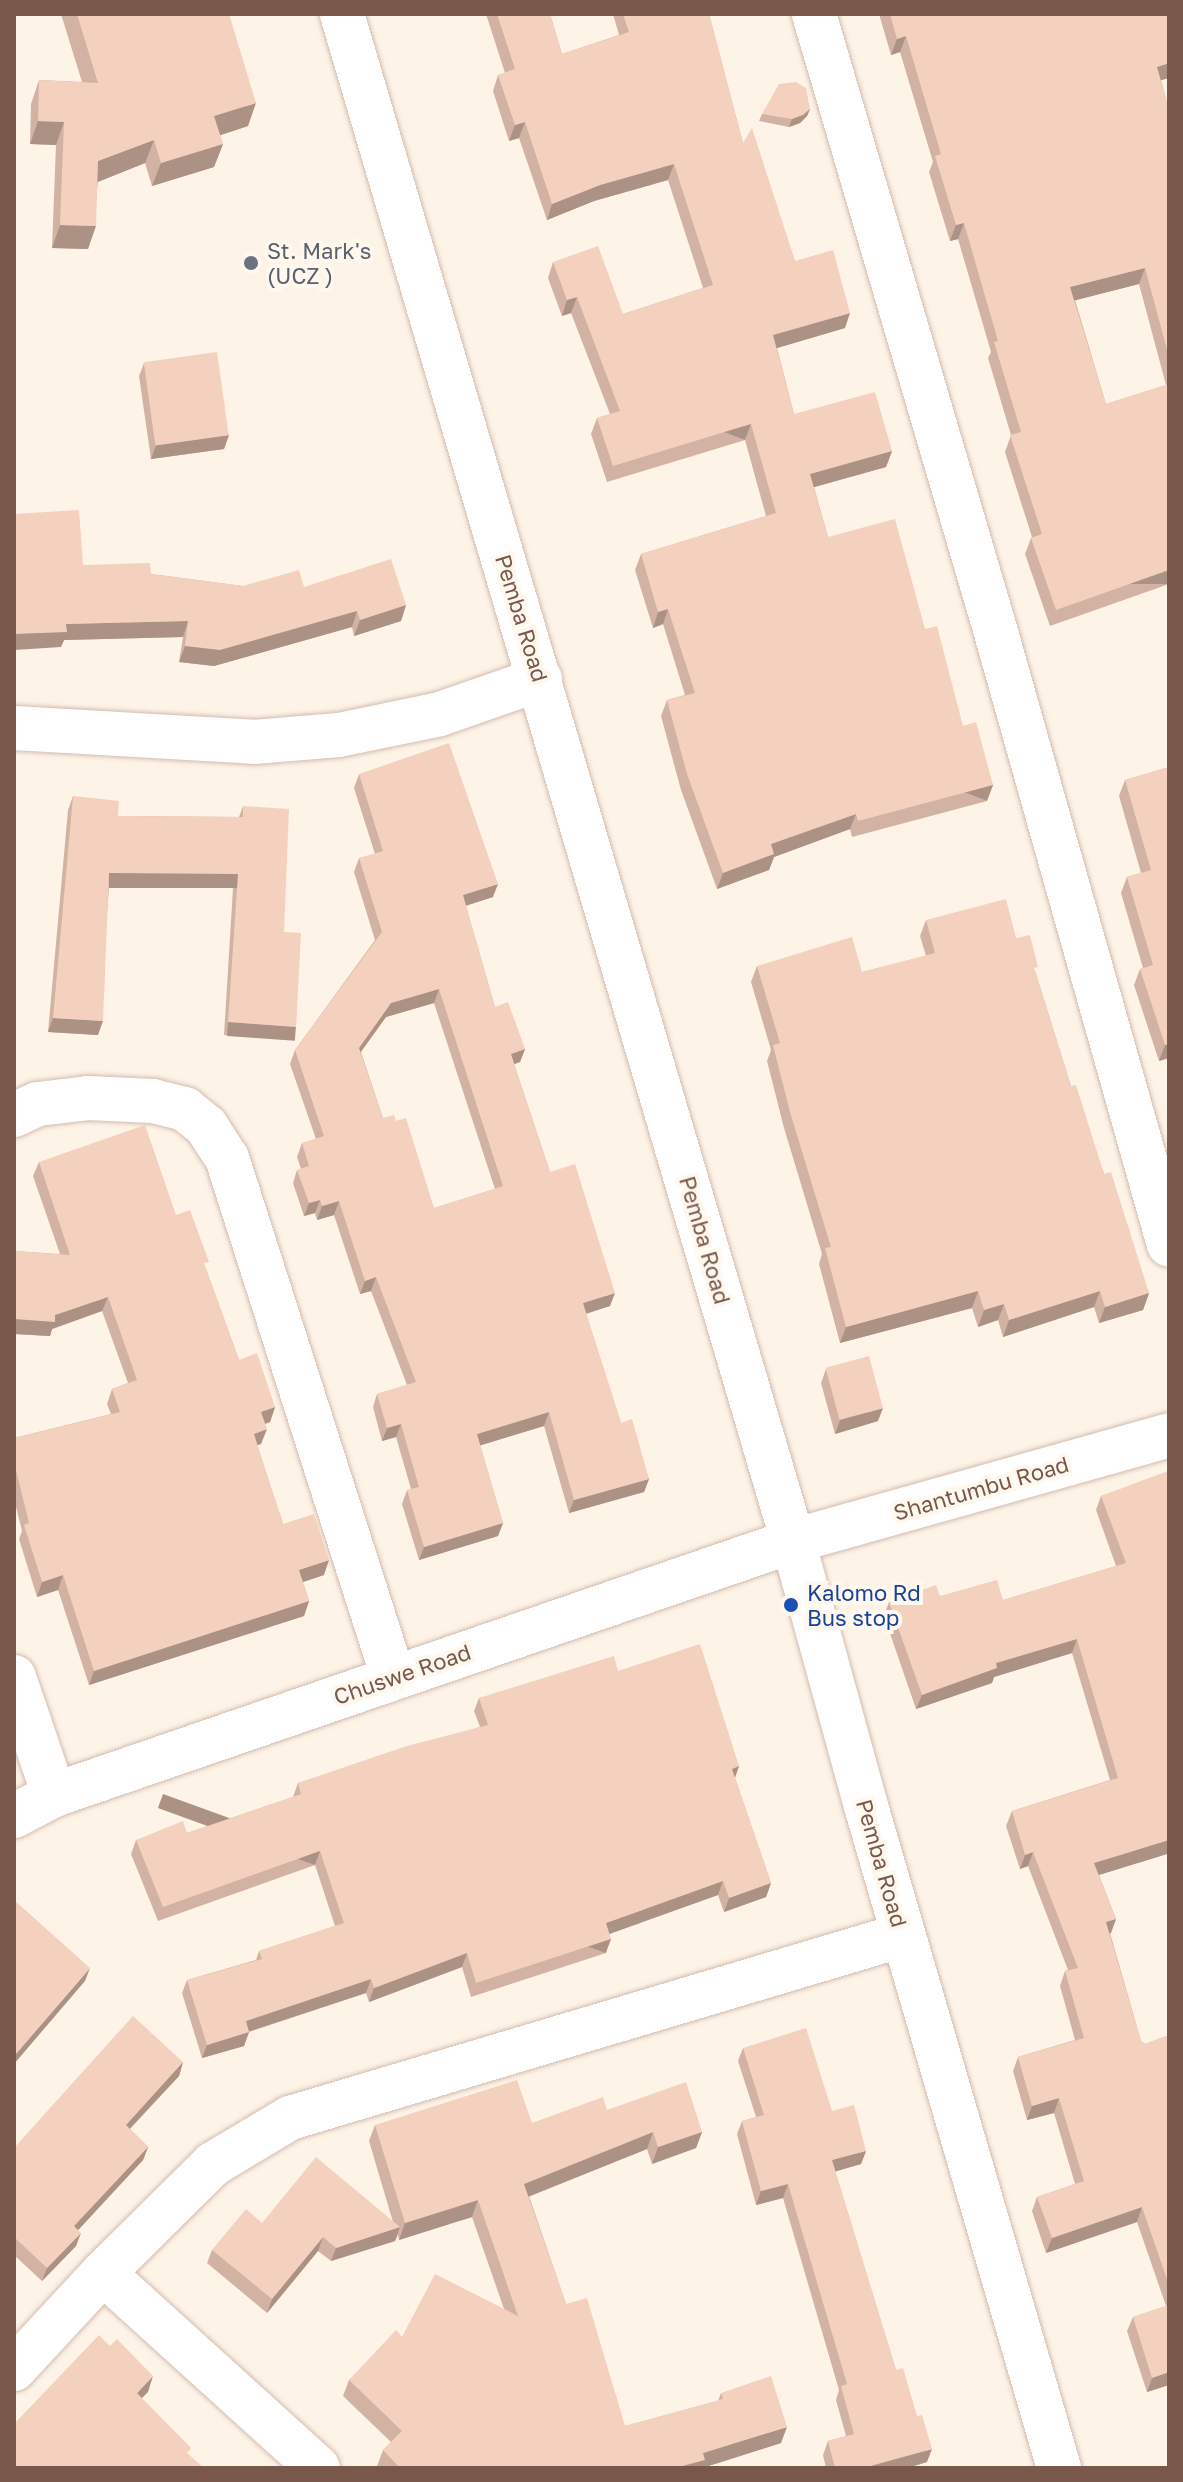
<!DOCTYPE html>
<style>
body{margin:0}
#map{position:relative;width:1183px;height:2482px;overflow:hidden;background:#fdf3e7;font-family:"Golos Text",sans-serif}
div>[style]{position:absolute}
.roads{filter:drop-shadow(0 0 2px #d3bcaf) drop-shadow(0 0 2px #d3bcaf)}
.minor>*{height:44px;margin:-22px;padding:0 22px;transform-origin:22px;border-radius:22px;background:#fff}
.wall>*{inset:0;background:#d2b3a3}
.shaded-wall>*{inset:0;background:#ab9285;transform-origin:0 0}
.building>*{inset:0;background:#f4d0be;transform-origin:0 0}
.dots>*{width:22px;height:22px;translate:-50% -50%;box-sizing:border-box;border:4px solid #fff8ef;border-radius:50%}
span{translate:-50% -50%;white-space:nowrap;text-align:center;line-height:1.15;-webkit-text-stroke:8px #fff8ef;paint-order:stroke}
.worship-label{font-size:22px;color:#5b616d}
.left{translate:0 -50%;text-align:left}
.street-label{font-size:22px;color:#79574a}
.transit-label{font-size:22px;color:#164399}
.frame{position:absolute;inset:0;border:16px solid #79574a;pointer-events:none}
</style>
<div id="map">
<div class="roads">
<div class="minor">
<i style="left:342px;top:14px;width:1592px;rotate:73.55deg"></i>
<i style="left:793px;top:1541px;width:275px;rotate:74.6deg"></i>
<i style="left:866px;top:1806px;width:690px;rotate:73.75deg"></i>
<i style="left:814px;top:14px;width:634px;rotate:73.6deg"></i>
<i style="left:993px;top:622px;width:647px;rotate:74.22deg"></i>
<i style="left:14px;top:728px;width:240px;rotate:3.3deg"></i>
<i style="left:254px;top:742px;width:85px;rotate:-4.7deg"></i>
<i style="left:339px;top:735px;width:103px;rotate:-11.7deg"></i>
<i style="left:440px;top:714px;width:106px;rotate:-19.3deg"></i>
<i style="left:14px;top:1115px;width:26px;rotate:-25deg"></i>
<i style="left:38px;top:1104px;width:50px;rotate:-6.8deg"></i>
<i style="left:88px;top:1098px;width:65px;rotate:2.6deg"></i>
<i style="left:153px;top:1101px;width:33px;rotate:14deg"></i>
<i style="left:185px;top:1109px;width:27px;rotate:39deg"></i>
<i style="left:206px;top:1126px;width:38px;rotate:57deg"></i>
<i style="left:227px;top:1158px;width:545px;rotate:72.26deg"></i>
<i style="left:14px;top:1677px;width:125px;rotate:71.3deg"></i>
<i style="left:14px;top:1816px;width:45px;rotate:-27.7deg"></i>
<i style="left:54px;top:1795px;width:781px;rotate:-18.97deg"></i>
<i style="left:793px;top:1541px;width:391px;rotate:-15.7deg"></i>
<i style="left:103px;top:2273px;width:290px;rotate:42.2deg"></i>
<i style="left:14px;top:2369px;width:131px;rotate:-47.2deg"></i>
<i style="left:103px;top:2273px;width:155px;rotate:-44.7deg"></i>
<i style="left:213px;top:2164px;width:90px;rotate:-30.9deg"></i>
<i style="left:290px;top:2118px;width:640px;rotate:-16.62deg"></i>
</div>
</div>
<div class="wall">
<i style="clip-path:polygon(61px 14px,229px 14px,248px 126px,220px 135px,223px 144px,214px 167px,152px 186px,145px 163px,98px 182px,88px 249px,52px 248px,56px 145px,30px 144px,31px 104px,39px 80px,82px 82px)"></i>
<i style="clip-path:polygon(486px 14px,550px 14px,562px 54px,619px 35px,613px 14px,709px 14px,743px 143px,795px 261px,845px 328px,777px 348px,794px 414px,892px 451px,886px 467px,814px 487px,828px 537px,925px 629px,963px 726px,993px 785px,987px 801px,852px 837px,850px 829px,774px 857px,769px 870px,717px 889px,681px 790px,661px 716px,667px 700px,685px 695px,663px 624px,653px 628px,635px 570px,641px 554px,766px 516px,745px 440px,607px 482px,591px 434px,597px 418px,610px 414px,571px 313px,562px 316px,548px 278px,553px 262px,623px 314px,703px 288px,668px 180px,594px 201px,547px 220px,519px 138px,509px 141px,493px 91px,498px 75px,505px 73px)"></i>
<i style="clip-path:polygon(evenodd,879px 14px,1168px 14px,1169px 19px,1169px 78px,1161px 80px,1169px 110px,1169px 584px,1050px 626px,1025px 554px,1031px 538px,1032px 537px,1005px 452px,1011px 435px,988px 358px,991px 352px,958px 239px,950px 241px,929px 172px,933px 162px,900px 52px,891px 55px,879px 14px,1139px 284px,1166px 385px,1106px 404px,1075px 300px,1139px 284px)"></i>
<i style="clip-path:polygon(810px 109px,807px 116px,800px 123px,789px 127px,759px 121px,762px 114px)"></i>
<i style="clip-path:polygon(144px 363px,229px 435px,224px 449px,151px 459px,139px 376px)"></i>
<i style="clip-path:polygon(83px 565px,243px 586px,304px 587px,406px 605px,401px 621px,354px 636px,352px 627px,214px 666px,179px 662px,183px 637px,64px 640px,61px 647px)"></i>
<i style="clip-path:polygon(1169px 767px,1169px 1058px,1159px 1061px,1134px 985px,1140px 969px,1143px 968px,1121px 893px,1127px 877px,1141px 873px,1119px 796px,1125px 780px)"></i>
<i style="clip-path:polygon(evenodd,359px 774px,493px 897px,466px 906px,495px 1007px,525px 1049px,520px 1062px,514px 1064px,550px 1172px,610px 1306px,586px 1314px,621px 1423px,649px 1479px,644px 1492px,569px 1513px,544px 1426px,480px 1445px,503px 1523px,498px 1536px,419px 1560px,402px 1504px,407px 1490px,411px 1489px,396px 1437px,382px 1441px,373px 1407px,377px 1394px,407px 1385px,371px 1291px,360px 1294px,334px 1215px,317px 1220px,315px 1213px,304px 1216px,293px 1183px,297px 1170px,301px 1169px,297px 1157px,302px 1143px,316px 1139px,290px 1064px,295px 1050px,375px 940px,354px 872px,359px 858px,375px 854px,354px 788px,359px 774px,434px 1003px,495px 1189px,434px 1208px,396px 1121px,383px 1118px,361px 1052px,386px 1017px,434px 1003px)"></i>
<i style="clip-path:polygon(73px 796px,118px 816px,239px 817px,243px 806px,284px 932px,296px 1027px,291px 1040px,224px 1035px,233px 888px,109px 887px,98px 1035px,48px 1032px,68px 810px)"></i>
<i style="clip-path:polygon(926px 920px,1016px 938px,1036px 974px,1071px 1086px,1149px 1293px,1143px 1310px,1099px 1323px,1094px 1307px,1003px 1337px,998px 1320px,978px 1327px,972px 1308px,840px 1343px,819px 1264px,822px 1254px,784px 1128px,767px 1061px,771px 1050px,751px 982px,757px 966px,862px 972px,926px 956px,920px 936px)"></i>
<i style="clip-path:polygon(39px 1162px,176px 1215px,206px 1269px,239px 1360px,275px 1407px,270px 1422px,265px 1424px,261px 1444px,257px 1445px,283px 1524px,324px 1575px,303px 1582px,309px 1601px,304px 1616px,89px 1685px,58px 1590px,37px 1597px,19px 1539px,22px 1531px,14px 1499px,14px 1438px,111px 1414px,107px 1404px,112px 1389px,128px 1383px,102px 1311px,52px 1329px,50px 1336px,14px 1334px,14px 1251px,60px 1254px,33px 1176px)"></i>
<i style="clip-path:polygon(826px 1369px,878px 1421px,835px 1434px,821px 1383px)"></i>
<i style="clip-path:polygon(1169px 1473px,1169px 1863px,1167px 1854px,1099px 1875px,1116px 1919px,1110px 1933px,1141px 2041px,1145px 2044px,1169px 2035px,1169px 2385px,1147px 2392px,1127px 2331px,1133px 2317px,1166px 2306px,1137px 2222px,1046px 2253px,1032px 2211px,1037px 2197px,1075px 2184px,1054px 2113px,1027px 2120px,1013px 2071px,1018px 2057px,1075px 2040px,1060px 1986px,1065px 1971px,1068px 1970px,1028px 1866px,1020px 1869px,1006px 1826px,1012px 1811px,1110px 1780px,1072px 1653px,994px 1677px,992px 1683px,916px 1709px,884px 1616px,889px 1602px,940px 1596px,1003px 1600px,1116px 1566px,1096px 1510px,1101px 1496px)"></i>
<i style="clip-path:polygon(618px 1671px,739px 1766px,735px 1778px,771px 1883px,766px 1897px,724px 1912px,718px 1895px,609px 1934px,606px 1953px,471px 1997px,462px 1967px,369px 2002px,366px 1993px,249px 2032px,244px 2046px,202px 2058px,182px 1993px,187px 1980px,256px 1960px,259px 1951px,335px 1926px,315px 1865px,158px 1921px,131px 1854px,136px 1840px,187px 1833px,293px 1797px,298px 1783px,480px 1727px,474px 1711px,479px 1698px)"></i>
<i style="clip-path:polygon(743px 2048px,832px 2111px,866px 2151px,861px 2164px,835px 2171px,896px 2370px,927px 2462px,907px 2468px,826px 2468px,823px 2455px,828px 2441px,846px 2436px,836px 2400px,839px 2390px,783px 2198px,756px 2205px,737px 2134px,742px 2121px,756px 2117px,738px 2061px)"></i>
<i style="clip-path:polygon(183px 2062px,179px 2076px,130px 2129px,148px 2147px,143px 2160px,78px 2230px,76px 2246px,42px 2281px,14px 2255px,14px 2148px)"></i>
<i style="clip-path:polygon(607px 2110px,702px 2132px,696px 2148px,652px 2164px,647px 2149px,529px 2196px,566px 2304px,625px 2426px,718px 2401px,721px 2393px,781px 2443px,702px 2468px,379px 2468px,377px 2466px,383px 2450px,391px 2442px,343px 2396px,349px 2380px,402px 2337px,504px 2309px,472px 2217px,399px 2240px,398px 2235px,395px 2241px,331px 2261px,318px 2251px,267px 2313px,207px 2263px,212px 2250px,262px 2223px,393px 2222px,369px 2141px,375px 2125px,532px 2123px)"></i>
</div>
<div class="shaded-wall">
<i style="clip-path:polygon(906px 36px,900px 52px,891px 55px,897px 39px)"></i>
<i style="clip-path:polygon(1169px 63px,1169px 78px,1151px 83px,1157px 67px)"></i>
<i style="clip-path:polygon(256px 103px,248px 126px,206px 140px,214px 116px)"></i>
<i style="clip-path:polygon(810px 109px,807px 116px,800px 123px,789px 127px,792px 119px)"></i>
<i style="clip-path:polygon(38px 121px,64px 122px,56px 145px,30px 144px)"></i>
<i style="clip-path:polygon(525px 122px,519px 138px,509px 141px,515px 125px)"></i>
<i style="clip-path:polygon(154px 140px,145px 163px,90px 185px,98px 161px)"></i>
<i style="clip-path:polygon(223px 144px,214px 167px,152px 186px,161px 163px)"></i>
<i style="clip-path:polygon(674px 164px,668px 180px,594px 201px,547px 220px,552px 204px,600px 185px)"></i>
<i style="clip-path:polygon(964px 223px,958px 239px,950px 241px,956px 225px)"></i>
<i style="clip-path:polygon(60px 225px,96px 226px,88px 249px,52px 248px)"></i>
<i style="clip-path:polygon(1145px 268px,1139px 284px,1065px 303px,1070px 287px)"></i>
<i style="clip-path:polygon(577px 297px,571px 313px,562px 316px,567px 300px)"></i>
<i style="clip-path:polygon(850px 313px,845px 328px,767px 351px,773px 335px)"></i>
<i style="left:751px;top:424px;width:17px;height:144px;rotate:111deg"></i>
<i style="clip-path:polygon(229px 435px,224px 449px,151px 459px,156px 445px)"></i>
<i style="clip-path:polygon(892px 451px,886px 467px,804px 490px,810px 474px)"></i>
<i style="left:1169px;top:570px;width:14px;height:120px;rotate:90deg"></i>
<i style="clip-path:polygon(406px 605px,401px 621px,354px 636px,360px 620px)"></i>
<i style="clip-path:polygon(668px 609px,663px 624px,653px 628px,658px 612px)"></i>
<i style="clip-path:polygon(357px 611px,352px 627px,214px 666px,179px 662px,185px 646px)"></i>
<i style="clip-path:polygon(188px 621px,183px 637px,64px 640px,61px 647px,14px 650px,14px 634px,66px 624px)"></i>
<i style="left:993px;top:785px;width:17px;height:140px;rotate:111deg"></i>
<i style="clip-path:polygon(856px 814px,850px 829px,774px 857px,769px 870px,717px 889px,723px 873px,771px 844px)"></i>
<i style="left:109px;top:873px;width:129px;height:15px"></i>
<i style="clip-path:polygon(498px 884px,493px 897px,458px 908px,463px 895px)"></i>
<i style="clip-path:polygon(439px 989px,434px 1003px,386px 1017px,354px 1061px,359px 1048px,391px 1003px)"></i>
<i style="clip-path:polygon(53px 1018px,103px 1021px,98px 1035px,48px 1032px)"></i>
<i style="left:228px;top:1022px;width:68px;height:14px;rotate:4deg"></i>
<i style="clip-path:polygon(1169px 1044px,1169px 1058px,1159px 1061px,1165px 1045px)"></i>
<i style="clip-path:polygon(525px 1049px,520px 1062px,506px 1067px,511px 1054px)"></i>
<i style="clip-path:polygon(320px 1200px,315px 1213px,304px 1216px,309px 1203px)"></i>
<i style="clip-path:polygon(339px 1201px,334px 1215px,317px 1220px,322px 1206px)"></i>
<i style="clip-path:polygon(376px 1277px,371px 1291px,360px 1294px,365px 1281px)"></i>
<i style="clip-path:polygon(978px 1291px,972px 1308px,840px 1343px,846px 1327px)"></i>
<i style="clip-path:polygon(1100px 1291px,1094px 1307px,1003px 1337px,1009px 1320px)"></i>
<i style="clip-path:polygon(615px 1293px,610px 1306px,578px 1316px,583px 1303px)"></i>
<i style="clip-path:polygon(1149px 1293px,1143px 1310px,1099px 1323px,1105px 1307px)"></i>
<i style="clip-path:polygon(108px 1297px,102px 1311px,52px 1329px,50px 1336px,14px 1334px,14px 1319px,55px 1315px)"></i>
<i style="clip-path:polygon(1004px 1304px,998px 1320px,978px 1327px,984px 1310px)"></i>
<i style="clip-path:polygon(275px 1407px,270px 1422px,256px 1427px,261px 1412px)"></i>
<i style="clip-path:polygon(883px 1408px,878px 1421px,835px 1434px,840px 1420px)"></i>
<i style="clip-path:polygon(549px 1412px,544px 1426px,472px 1448px,477px 1434px)"></i>
<i style="clip-path:polygon(401px 1424px,396px 1437px,382px 1441px,387px 1428px)"></i>
<i style="clip-path:polygon(267px 1429px,261px 1444px,248px 1448px,254px 1434px)"></i>
<i style="clip-path:polygon(649px 1479px,644px 1492px,569px 1513px,574px 1500px)"></i>
<i style="clip-path:polygon(503px 1523px,498px 1536px,419px 1560px,424px 1547px)"></i>
<i style="clip-path:polygon(329px 1560px,324px 1575px,294px 1585px,299px 1570px)"></i>
<i style="clip-path:polygon(63px 1575px,58px 1590px,37px 1597px,42px 1582px)"></i>
<i style="clip-path:polygon(309px 1601px,304px 1616px,89px 1685px,94px 1671px)"></i>
<i style="clip-path:polygon(1077px 1639px,1072px 1653px,994px 1677px,992px 1683px,916px 1709px,922px 1695px,996px 1663px)"></i>
<i style="clip-path:polygon(739px 1766px,734px 1780px,732px 1769px)"></i>
<i style="clip-path:polygon(1169px 1840px,1169px 1848px,1167px 1854px,1089px 1878px,1094px 1863px)"></i>
<i style="left:320px;top:1851px;width:15px;height:167px;rotate:110deg"></i>
<i style="clip-path:polygon(1033px 1852px,1028px 1866px,1020px 1869px,1025px 1855px)"></i>
<i style="clip-path:polygon(723px 1881px,718px 1895px,601px 1937px,606px 1923px)"></i>
<i style="clip-path:polygon(771px 1883px,766px 1897px,724px 1912px,729px 1898px)"></i>
<i style="clip-path:polygon(1116px 1919px,1111px 1933px,1101px 1937px,1106px 1922px)"></i>
<i style="left:611px;top:1939px;width:15px;height:142px;rotate:110deg"></i>
<i style="clip-path:polygon(467px 1953px,462px 1967px,369px 2002px,374px 1988px)"></i>
<i style="clip-path:polygon(90px 1968px,85px 1981px,14px 2064px,14px 2056px)"></i>
<i style="clip-path:polygon(371px 1979px,366px 1993px,241px 2034px,246px 2021px)"></i>
<i style="clip-path:polygon(249px 2032px,244px 2046px,202px 2058px,207px 2045px)"></i>
<i style="clip-path:polygon(183px 2062px,179px 2076px,121px 2138px,126px 2125px)"></i>
<i style="clip-path:polygon(1059px 2098px,1054px 2113px,1027px 2120px,1032px 2106px)"></i>
<i style="clip-path:polygon(653px 2132px,647px 2149px,518px 2201px,524px 2184px)"></i>
<i style="clip-path:polygon(702px 2132px,696px 2148px,652px 2164px,658px 2147px)"></i>
<i style="clip-path:polygon(148px 2147px,143px 2160px,69px 2240px,74px 2226px)"></i>
<i style="clip-path:polygon(866px 2151px,861px 2164px,827px 2174px,832px 2160px)"></i>
<i style="clip-path:polygon(788px 2184px,783px 2198px,756px 2205px,761px 2191px)"></i>
<i style="clip-path:polygon(478px 2200px,472px 2217px,399px 2240px,405px 2223px)"></i>
<i style="clip-path:polygon(1142px 2207px,1137px 2222px,1046px 2253px,1052px 2238px)"></i>
<i style="clip-path:polygon(400px 2227px,395px 2241px,331px 2261px,336px 2248px)"></i>
<i style="clip-path:polygon(81px 2233px,76px 2246px,42px 2281px,47px 2268px)"></i>
<i style="clip-path:polygon(323px 2237px,318px 2251px,267px 2313px,272px 2299px)"></i>
<i style="clip-path:polygon(1169px 2372px,1169px 2385px,1147px 2392px,1152px 2378px)"></i>
<i style="clip-path:polygon(153px 2376px,148px 2392px,131px 2409px,137px 2393px)"></i>
<i style="clip-path:polygon(787px 2427px,781px 2443px,702px 2468px,675px 2468px,703px 2453px)"></i>
<i style="clip-path:polygon(932px 2449px,927px 2462px,907px 2468px,863px 2468px)"></i>
</div>
<div class="building">
<i style="clip-path:polygon(77px 14px,229px 14px,256px 103px,214px 116px,223px 144px,161px 163px,154px 140px,98px 161px,96px 226px,60px 225px,64px 122px,38px 121px,39px 80px,98px 83px)"></i>
<i style="clip-path:polygon(497px 14px,550px 14px,562px 54px,629px 32px,623px 14px,709px 14px,743px 143px,752px 128px,795px 261px,833px 250px,850px 313px,773px 335px,794px 414px,875px 392px,892px 451px,810px 474px,828px 537px,895px 519px,925px 629px,937px 626px,963px 726px,976px 722px,993px 785px,858px 821px,856px 814px,771px 844px,774px 854px,723px 873px,687px 774px,667px 700px,695px 693px,668px 609px,658px 612px,641px 554px,776px 513px,751px 424px,613px 466px,597px 418px,620px 411px,577px 297px,567px 300px,553px 262px,598px 246px,623px 314px,713px 285px,674px 164px,600px 185px,552px 204px,525px 122px,515px 125px,498px 75px,515px 69px)"></i>
<i style="clip-path:polygon(890px 14px,1168px 14px,1169px 19px,1169px 63px,1157px 67px,1169px 110px,1169px 357px,1145px 268px,1070px 287px,1106px 404px,1169px 384px,1169px 570px,1056px 610px,1031px 538px,1042px 534px,1010px 435px,1021px 432px,994px 342px,998px 341px,964px 223px,956px 225px,935px 156px,941px 154px,906px 36px,897px 39px)"></i>
<i style="clip-path:polygon(796px 82px,806px 88px,810px 109px,803px 115px,792px 119px,762px 114px,779px 84px)"></i>
<i style="left:217px;top:352px;width:84px;height:74px;rotate:82deg"></i>
<i style="clip-path:polygon(79px 510px,83px 565px,150px 563px,151px 574px,243px 586px,299px 570px,304px 587px,391px 559px,406px 605px,360px 620px,357px 611px,220px 650px,185px 646px,188px 621px,66px 624px,67px 632px,14px 634px,14px 514px)"></i>
<i style="clip-path:polygon(evenodd,449px 743px,498px 884px,463px 895px,495px 1007px,508px 1002px,525px 1049px,511px 1054px,550px 1172px,575px 1164px,615px 1293px,583px 1303px,621px 1423px,632px 1419px,649px 1479px,574px 1500px,549px 1412px,477px 1434px,503px 1523px,424px 1547px,407px 1490px,419px 1487px,401px 1424px,387px 1428px,377px 1394px,416px 1382px,376px 1277px,365px 1281px,339px 1201px,322px 1206px,320px 1200px,309px 1203px,297px 1170px,309px 1166px,302px 1143px,324px 1136px,295px 1050px,382px 932px,359px 858px,383px 851px,359px 774px,449px 743px,439px 989px,503px 1186px,434px 1208px,406px 1118px,396px 1121px,394px 1115px,383px 1118px,359px 1048px,391px 1003px,439px 989px)"></i>
<i style="clip-path:polygon(1169px 767px,1169px 1044px,1165px 1045px,1140px 969px,1153px 965px,1127px 877px,1151px 870px,1125px 780px)"></i>
<i style="clip-path:polygon(73px 796px,119px 801px,118px 816px,243px 817px,243px 806px,289px 809px,284px 932px,301px 933px,296px 1027px,228px 1022px,238px 874px,109px 873px,103px 1021px,53px 1018px)"></i>
<i style="clip-path:polygon(1006px 899px,1016px 938px,1030px 935px,1038px 967px,1034px 968px,1071px 1086px,1076px 1085px,1104px 1174px,1111px 1172px,1149px 1293px,1105px 1307px,1100px 1291px,1009px 1320px,1004px 1304px,984px 1310px,978px 1291px,846px 1327px,825px 1248px,831px 1247px,790px 1112px,773px 1045px,780px 1043px,757px 966px,852px 937px,862px 972px,935px 953px,926px 920px)"></i>
<i style="clip-path:polygon(145px 1125px,176px 1215px,190px 1210px,209px 1262px,204px 1263px,239px 1360px,257px 1353px,275px 1407px,261px 1412px,267px 1429px,254px 1434px,283px 1524px,314px 1514px,329px 1560px,299px 1570px,309px 1601px,94px 1671px,63px 1575px,42px 1582px,24px 1525px,29px 1523px,14px 1462px,14px 1438px,120px 1412px,112px 1389px,137px 1380px,108px 1297px,55px 1315px,55px 1322px,14px 1319px,14px 1251px,70px 1255px,39px 1162px)"></i>
<i style="left:869px;top:1356px;width:54px;height:45px;rotate:75deg"></i>
<i style="clip-path:polygon(1168px 1471px,1169px 1840px,1094px 1863px,1116px 1919px,1106px 1922px,1141px 2041px,1145px 2044px,1169px 2035px,1169px 2285px,1142px 2207px,1052px 2238px,1037px 2197px,1084px 2181px,1059px 2098px,1032px 2106px,1018px 2057px,1084px 2038px,1065px 1971px,1078px 1968px,1033px 1852px,1025px 1855px,1012px 1811px,1118px 1778px,1077px 1639px,996px 1663px,997px 1668px,922px 1695px,889px 1602px,936px 1585px,940px 1596px,997px 1580px,1003px 1600px,1126px 1563px,1101px 1496px)"></i>
<i style="clip-path:polygon(700px 1644px,739px 1766px,732px 1769px,771px 1883px,729px 1898px,723px 1881px,606px 1923px,611px 1939px,476px 1983px,467px 1953px,374px 1988px,371px 1979px,246px 2021px,249px 2032px,207px 2045px,187px 1980px,262px 1959px,259px 1951px,344px 1923px,320px 1851px,163px 1907px,136px 1840px,183px 1821px,187px 1833px,301px 1794px,298px 1783px,407px 1746px,488px 1725px,479px 1698px,614px 1656px,618px 1671px)"></i>
<i style="clip-path:polygon(14px 1900px,90px 1968px,14px 2056px)"></i>
<i style="clip-path:polygon(133px 2016px,183px 2062px,126px 2125px,148px 2147px,74px 2226px,81px 2233px,47px 2268px,14px 2237px,14px 2148px)"></i>
<i style="clip-path:polygon(806px 2028px,832px 2111px,854px 2105px,866px 2151px,832px 2160px,896px 2370px,903px 2368px,917px 2416px,922px 2415px,932px 2449px,863px 2468px,835px 2468px,828px 2441px,854px 2434px,841px 2386px,847px 2384px,788px 2184px,761px 2191px,742px 2121px,764px 2115px,743px 2048px)"></i>
<i style="clip-path:polygon(517px 2080px,532px 2123px,603px 2097px,607px 2110px,686px 2082px,702px 2132px,658px 2147px,653px 2132px,524px 2184px,566px 2304px,587px 2298px,625px 2426px,723px 2399px,721px 2393px,771px 2376px,787px 2427px,703px 2453px,705px 2460px,675px 2468px,400px 2468px,383px 2450px,402px 2431px,349px 2380px,396px 2330px,402px 2337px,435px 2274px,518px 2316px,478px 2200px,405px 2223px,375px 2125px)"></i>
<i style="clip-path:polygon(316px 2157px,400px 2227px,336px 2248px,323px 2237px,272px 2299px,212px 2250px,246px 2209px,262px 2223px)"></i>
<i style="clip-path:polygon(1169px 2305px,1169px 2372px,1152px 2378px,1133px 2317px)"></i>
<i style="clip-path:polygon(99px 2335px,110px 2346px,117px 2339px,153px 2376px,137px 2393px,191px 2448px,187px 2453px,204px 2468px,14px 2468px,14px 2424px)"></i>
</div>
<div class="dots">
<i style="left:251px;top:263px;background:#6b7280"></i>
<i style="left:791px;top:1605px;background:#1a4fb4"></i>
</div>
<div class="worship-label">
<span class="left" style="left:267px;top:263px">St. Mark's<br>(UCZ )</span>
</div>
<div class="street-label">
<span style="left:522px;top:618px;rotate:73deg">Pemba Road</span>
<span style="left:705px;top:1240px;rotate:74deg">Pemba Road</span>
<span style="left:981px;top:1488px;rotate:-16deg">Shantumbu Road</span>
<span style="left:402px;top:1674px;rotate:-19deg">Chuswe Road</span>
<span style="left:882px;top:1863px;rotate:74deg">Pemba Road</span>
</div>
<div class="transit-label">
<span class="left" style="left:807px;top:1605px">Kalomo Rd<br>Bus stop</span>
</div>
<div class="frame"></div>
</div>
